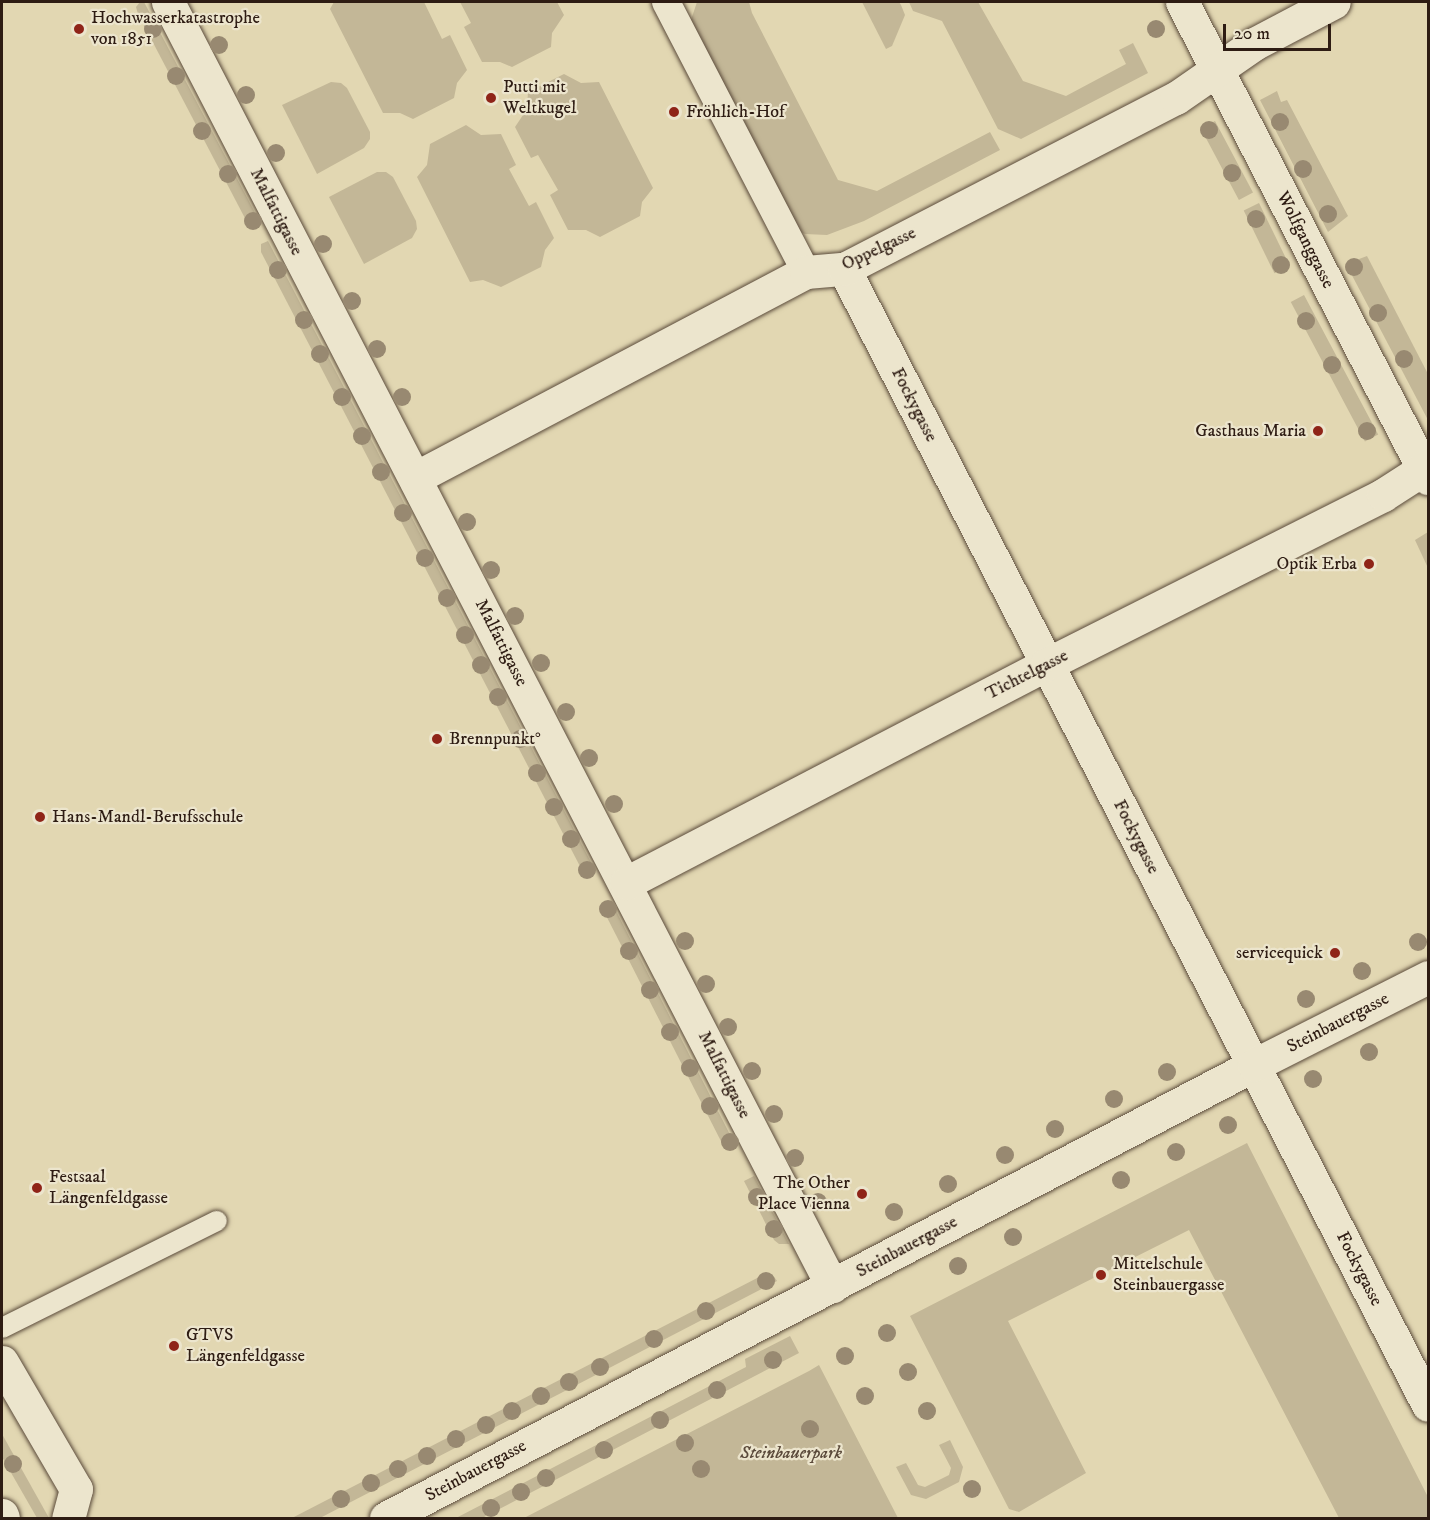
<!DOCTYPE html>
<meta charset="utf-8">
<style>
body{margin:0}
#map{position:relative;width:1430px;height:1520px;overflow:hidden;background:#e2d7b2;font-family:"IM FELL DW Pica",serif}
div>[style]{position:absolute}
.green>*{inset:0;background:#c3b797;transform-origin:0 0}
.roads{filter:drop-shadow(0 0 2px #5b4b3b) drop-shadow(0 0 2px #5b4b3b)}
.service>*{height:20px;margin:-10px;padding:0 10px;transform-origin:10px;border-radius:10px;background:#ece5cd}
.pedestrian>*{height:28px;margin:-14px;padding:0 14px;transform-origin:14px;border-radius:14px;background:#ece5cd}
.minor>*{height:33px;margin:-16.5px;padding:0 16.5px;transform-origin:16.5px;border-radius:16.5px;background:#ece5cd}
.tertiary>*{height:33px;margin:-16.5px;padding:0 16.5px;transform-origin:16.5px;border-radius:16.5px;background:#ece5cd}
.trees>*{width:18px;height:18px;margin:-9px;border-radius:50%;background:#988971}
.dots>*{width:16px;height:16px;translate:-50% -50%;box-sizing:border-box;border:3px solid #ece5cd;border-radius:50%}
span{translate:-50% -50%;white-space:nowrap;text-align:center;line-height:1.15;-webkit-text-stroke:4.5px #ece5cd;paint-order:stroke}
.poi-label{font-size:18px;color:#2e1c13}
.left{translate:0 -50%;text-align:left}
.right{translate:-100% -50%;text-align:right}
.street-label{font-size:18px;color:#2e1c13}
.park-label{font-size:18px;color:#5b4a3b;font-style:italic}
.frame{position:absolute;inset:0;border:3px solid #2e1c13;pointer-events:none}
.scale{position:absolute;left:1223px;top:24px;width:108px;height:27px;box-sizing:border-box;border:3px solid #2e1c13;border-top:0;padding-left:8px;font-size:18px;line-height:21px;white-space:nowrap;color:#2e1c13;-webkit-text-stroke:4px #ece5cd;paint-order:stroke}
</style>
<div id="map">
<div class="green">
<i style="clip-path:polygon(140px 2px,144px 2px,261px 224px,256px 227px,248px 224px,138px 14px,136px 7px)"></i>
<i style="clip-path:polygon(334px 2px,424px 2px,442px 39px,450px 35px,467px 70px,457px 83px,454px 98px,413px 119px,400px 113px,383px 113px,330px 9px)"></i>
<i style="clip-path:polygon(460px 2px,557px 2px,564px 15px,552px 33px,551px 47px,512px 67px,500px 62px,482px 62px,464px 27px,471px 23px)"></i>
<i style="clip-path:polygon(697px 2px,749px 2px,752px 13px,838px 180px,877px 191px,990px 132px,1000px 150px,864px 221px,827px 235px,805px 234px,801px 232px,690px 23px)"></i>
<i style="clip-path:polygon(862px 2px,899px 2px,901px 5px,905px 15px,892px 46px,886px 49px)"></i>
<i style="clip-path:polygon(909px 2px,978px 2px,1023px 81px,1066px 96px,1126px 64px,1119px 50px,1133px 43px,1148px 73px,1021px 139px,998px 129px,942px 21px,913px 11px)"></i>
<i style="clip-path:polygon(564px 74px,581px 83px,599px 82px,653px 188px,642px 202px,640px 216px,600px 237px,586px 230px,568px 230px,550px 195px,558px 190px,538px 155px,531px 158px,515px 127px,527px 109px,528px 92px)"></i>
<i style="clip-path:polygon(331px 82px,341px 83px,347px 88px,370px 132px,370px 139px,364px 148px,317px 174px,282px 105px)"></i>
<i style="clip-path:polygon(1277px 91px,1281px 102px,1287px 100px,1348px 216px,1328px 232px,1260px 100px)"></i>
<i style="left:1215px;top:121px;width:81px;height:16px;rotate:62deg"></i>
<i style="clip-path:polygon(466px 125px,481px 135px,501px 134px,516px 165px,509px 169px,529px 206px,536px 202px,554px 238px,545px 250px,541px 267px,501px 287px,483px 280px,470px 282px,417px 177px,427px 165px,430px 144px)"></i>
<i style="clip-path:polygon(377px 172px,386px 172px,393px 177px,416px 221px,417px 229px,412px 238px,364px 264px,329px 197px)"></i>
<i style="left:1259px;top:203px;width:70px;height:17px;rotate:64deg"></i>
<i style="clip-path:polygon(268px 241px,594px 868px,584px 874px,261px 252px,261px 244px)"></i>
<i style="clip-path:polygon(1367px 256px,1428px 374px,1428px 420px,1346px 264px)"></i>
<i style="left:1304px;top:295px;width:158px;height:15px;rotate:62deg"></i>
<i style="clip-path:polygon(1428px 532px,1428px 568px,1415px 540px)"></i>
<i style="left:611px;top:901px;width:274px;height:11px;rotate:63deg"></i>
<i style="clip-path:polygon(1247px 1143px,1428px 1497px,1428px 1518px,1339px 1518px,1189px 1230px,1008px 1321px,1086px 1473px,1019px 1512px,1009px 1509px,910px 1316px)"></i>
<i style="clip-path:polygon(754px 1176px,789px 1244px,779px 1244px,774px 1240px,744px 1181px)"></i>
<i style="clip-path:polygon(765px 1274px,772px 1274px,777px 1281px,320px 1518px,292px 1518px)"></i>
<i style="clip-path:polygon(790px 1336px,799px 1353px,482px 1518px,456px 1518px,746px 1367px,745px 1359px)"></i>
<i style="clip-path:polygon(819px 1365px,898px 1518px,524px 1518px,809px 1371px)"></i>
<i style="clip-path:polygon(2px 1434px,49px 1518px,37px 1518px,2px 1457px)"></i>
<i style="clip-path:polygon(950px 1440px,963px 1467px,959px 1482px,926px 1499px,911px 1495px,896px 1467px,906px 1463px,918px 1485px,925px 1487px,949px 1475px,951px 1468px,939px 1445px)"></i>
</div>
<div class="roads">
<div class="service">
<i style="left:2px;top:1328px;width:240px;rotate:-26.5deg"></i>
</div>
<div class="pedestrian">
<i style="left:666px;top:2px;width:304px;rotate:62.6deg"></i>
</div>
<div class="minor">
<i style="left:168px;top:2px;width:1446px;rotate:62.65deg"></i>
<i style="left:1182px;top:2px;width:536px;rotate:62.67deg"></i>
<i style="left:844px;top:269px;width:1277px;rotate:62.79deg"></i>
<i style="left:415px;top:478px;width:442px;rotate:-27.8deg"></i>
<i style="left:806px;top:272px;width:38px;rotate:-5deg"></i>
<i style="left:844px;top:269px;width:373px;rotate:-27.3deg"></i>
<i style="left:1176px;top:98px;width:95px;rotate:-34.7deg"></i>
<i style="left:1254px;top:44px;width:90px;rotate:-27.7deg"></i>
<i style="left:626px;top:883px;width:475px;rotate:-27.5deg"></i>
<i style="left:1047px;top:664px;width:376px;rotate:-26.7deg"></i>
<i style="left:1383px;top:495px;width:54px;rotate:-32.8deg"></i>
<i style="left:2px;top:1362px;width:147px;rotate:59.8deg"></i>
<i style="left:76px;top:1489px;width:30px;rotate:105deg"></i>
</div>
<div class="tertiary">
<i style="left:2px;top:1515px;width:3px;rotate:72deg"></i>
<i style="left:386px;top:1518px;width:979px;rotate:-27.56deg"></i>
<i style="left:1254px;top:1065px;width:195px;rotate:-26.8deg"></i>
</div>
</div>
<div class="trees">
<i style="left:153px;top:29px"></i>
<i style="left:1156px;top:29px"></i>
<i style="left:219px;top:45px"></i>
<i style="left:176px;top:76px"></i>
<i style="left:246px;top:95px"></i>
<i style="left:1280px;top:122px"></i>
<i style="left:1209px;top:130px"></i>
<i style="left:202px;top:131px"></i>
<i style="left:276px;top:153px"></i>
<i style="left:1303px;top:169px"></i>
<i style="left:1232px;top:173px"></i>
<i style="left:228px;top:174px"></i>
<i style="left:1328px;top:214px"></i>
<i style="left:1256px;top:219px"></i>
<i style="left:253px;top:221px"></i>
<i style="left:323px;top:244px"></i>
<i style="left:1281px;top:265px"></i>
<i style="left:1354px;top:267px"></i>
<i style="left:278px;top:270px"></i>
<i style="left:352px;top:301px"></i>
<i style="left:1378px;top:313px"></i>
<i style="left:304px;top:320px"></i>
<i style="left:1306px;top:321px"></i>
<i style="left:377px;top:349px"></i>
<i style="left:320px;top:354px"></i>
<i style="left:1404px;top:359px"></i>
<i style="left:1332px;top:365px"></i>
<i style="left:342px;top:397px"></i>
<i style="left:402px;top:397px"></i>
<i style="left:1367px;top:431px"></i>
<i style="left:362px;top:436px"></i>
<i style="left:381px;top:472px"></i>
<i style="left:403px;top:513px"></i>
<i style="left:467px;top:522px"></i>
<i style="left:425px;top:558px"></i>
<i style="left:491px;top:570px"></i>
<i style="left:447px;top:598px"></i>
<i style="left:515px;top:616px"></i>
<i style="left:465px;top:635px"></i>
<i style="left:541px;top:663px"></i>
<i style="left:481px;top:665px"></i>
<i style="left:498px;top:697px"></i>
<i style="left:566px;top:712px"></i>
<i style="left:520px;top:739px"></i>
<i style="left:589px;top:758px"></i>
<i style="left:537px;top:773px"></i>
<i style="left:614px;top:804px"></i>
<i style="left:554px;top:807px"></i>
<i style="left:571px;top:839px"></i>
<i style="left:587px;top:870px"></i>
<i style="left:608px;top:909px"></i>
<i style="left:685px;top:941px"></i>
<i style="left:1418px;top:942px"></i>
<i style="left:629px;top:951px"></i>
<i style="left:1362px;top:971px"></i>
<i style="left:706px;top:984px"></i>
<i style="left:650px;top:990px"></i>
<i style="left:1306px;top:999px"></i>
<i style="left:728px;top:1027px"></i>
<i style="left:670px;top:1032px"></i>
<i style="left:1369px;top:1052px"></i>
<i style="left:690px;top:1068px"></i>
<i style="left:752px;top:1071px"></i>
<i style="left:1167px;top:1072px"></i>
<i style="left:1313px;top:1079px"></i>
<i style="left:1114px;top:1099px"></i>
<i style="left:710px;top:1106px"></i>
<i style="left:774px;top:1114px"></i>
<i style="left:1228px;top:1125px"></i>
<i style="left:1055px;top:1129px"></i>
<i style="left:730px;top:1142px"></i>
<i style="left:1176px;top:1152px"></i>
<i style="left:1005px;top:1155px"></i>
<i style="left:795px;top:1158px"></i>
<i style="left:1121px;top:1180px"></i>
<i style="left:948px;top:1184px"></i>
<i style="left:757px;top:1197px"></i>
<i style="left:818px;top:1202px"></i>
<i style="left:894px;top:1212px"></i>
<i style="left:774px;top:1229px"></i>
<i style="left:1013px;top:1237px"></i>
<i style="left:958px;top:1266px"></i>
<i style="left:766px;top:1281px"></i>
<i style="left:706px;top:1311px"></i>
<i style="left:887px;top:1333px"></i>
<i style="left:654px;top:1339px"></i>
<i style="left:845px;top:1356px"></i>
<i style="left:773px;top:1360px"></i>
<i style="left:600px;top:1367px"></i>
<i style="left:908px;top:1372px"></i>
<i style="left:569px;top:1382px"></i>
<i style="left:717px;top:1390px"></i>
<i style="left:541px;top:1396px"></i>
<i style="left:865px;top:1396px"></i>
<i style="left:512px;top:1411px"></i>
<i style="left:927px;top:1411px"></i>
<i style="left:660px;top:1420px"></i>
<i style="left:486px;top:1425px"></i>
<i style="left:810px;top:1429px"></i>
<i style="left:456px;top:1439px"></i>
<i style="left:685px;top:1443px"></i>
<i style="left:604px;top:1450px"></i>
<i style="left:427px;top:1456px"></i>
<i style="left:13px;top:1464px"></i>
<i style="left:398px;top:1469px"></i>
<i style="left:701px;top:1469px"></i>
<i style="left:546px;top:1478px"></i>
<i style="left:371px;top:1483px"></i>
<i style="left:972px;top:1489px"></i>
<i style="left:521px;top:1492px"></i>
<i style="left:341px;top:1499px"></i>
<i style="left:491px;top:1508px"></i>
</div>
<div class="dots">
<i style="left:79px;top:29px;background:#8f2418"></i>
<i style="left:491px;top:98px;background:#8f2418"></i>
<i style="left:674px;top:112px;background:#8f2418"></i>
<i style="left:1318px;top:431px;background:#8f2418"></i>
<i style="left:1369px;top:564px;background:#8f2418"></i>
<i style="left:437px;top:739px;background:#8f2418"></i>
<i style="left:40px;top:817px;background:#8f2418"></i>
<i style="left:1335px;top:953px;background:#8f2418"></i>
<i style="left:37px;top:1188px;background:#8f2418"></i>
<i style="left:862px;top:1194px;background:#8f2418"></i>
<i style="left:1101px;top:1275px;background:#8f2418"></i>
<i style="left:174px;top:1346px;background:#8f2418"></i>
</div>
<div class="poi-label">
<span class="left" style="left:91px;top:29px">Hochwasserkatastrophe<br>von 1851</span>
<span class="left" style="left:503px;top:98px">Putti mit<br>Weltkugel</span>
<span class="left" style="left:686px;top:112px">Fröhlich-Hof</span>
<span class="right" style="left:1306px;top:431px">Gasthaus Maria</span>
<span class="right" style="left:1357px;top:564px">Optik Erba</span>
<span class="left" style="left:449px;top:739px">Brennpunkt°</span>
<span class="left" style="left:52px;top:817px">Hans-Mandl-Berufsschule</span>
<span class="right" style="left:1323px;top:953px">servicequick</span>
<span class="left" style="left:49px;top:1188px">Festsaal<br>Längenfeldgasse</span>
<span class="right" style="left:850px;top:1194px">The Other<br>Place Vienna</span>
<span class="left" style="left:1113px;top:1275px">Mittelschule<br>Steinbauergasse</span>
<span class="left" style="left:186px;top:1346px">GTVS<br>Längenfeldgasse</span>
</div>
<div class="street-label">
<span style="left:276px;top:212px;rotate:63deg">Malfattigasse</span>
<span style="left:1305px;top:240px;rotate:63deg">Wolfganggasse</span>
<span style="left:879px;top:249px;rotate:-25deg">Oppelgasse</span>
<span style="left:914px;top:405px;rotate:63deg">Fockygasse</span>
<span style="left:501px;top:643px;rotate:63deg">Malfattigasse</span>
<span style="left:1027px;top:675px;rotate:-27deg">Tichtelgasse</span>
<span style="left:1136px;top:837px;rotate:63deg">Fockygasse</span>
<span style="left:1338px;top:1023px;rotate:-27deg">Steinbauergasse</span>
<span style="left:724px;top:1075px;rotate:63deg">Malfattigasse</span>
<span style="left:907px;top:1247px;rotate:-28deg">Steinbauergasse</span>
<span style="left:1359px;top:1269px;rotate:63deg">Fockygasse</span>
<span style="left:476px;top:1471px;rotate:-28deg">Steinbauergasse</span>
</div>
<div class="park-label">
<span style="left:791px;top:1453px">Steinbauerpark</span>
</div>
<div class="frame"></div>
<div class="scale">20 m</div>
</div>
